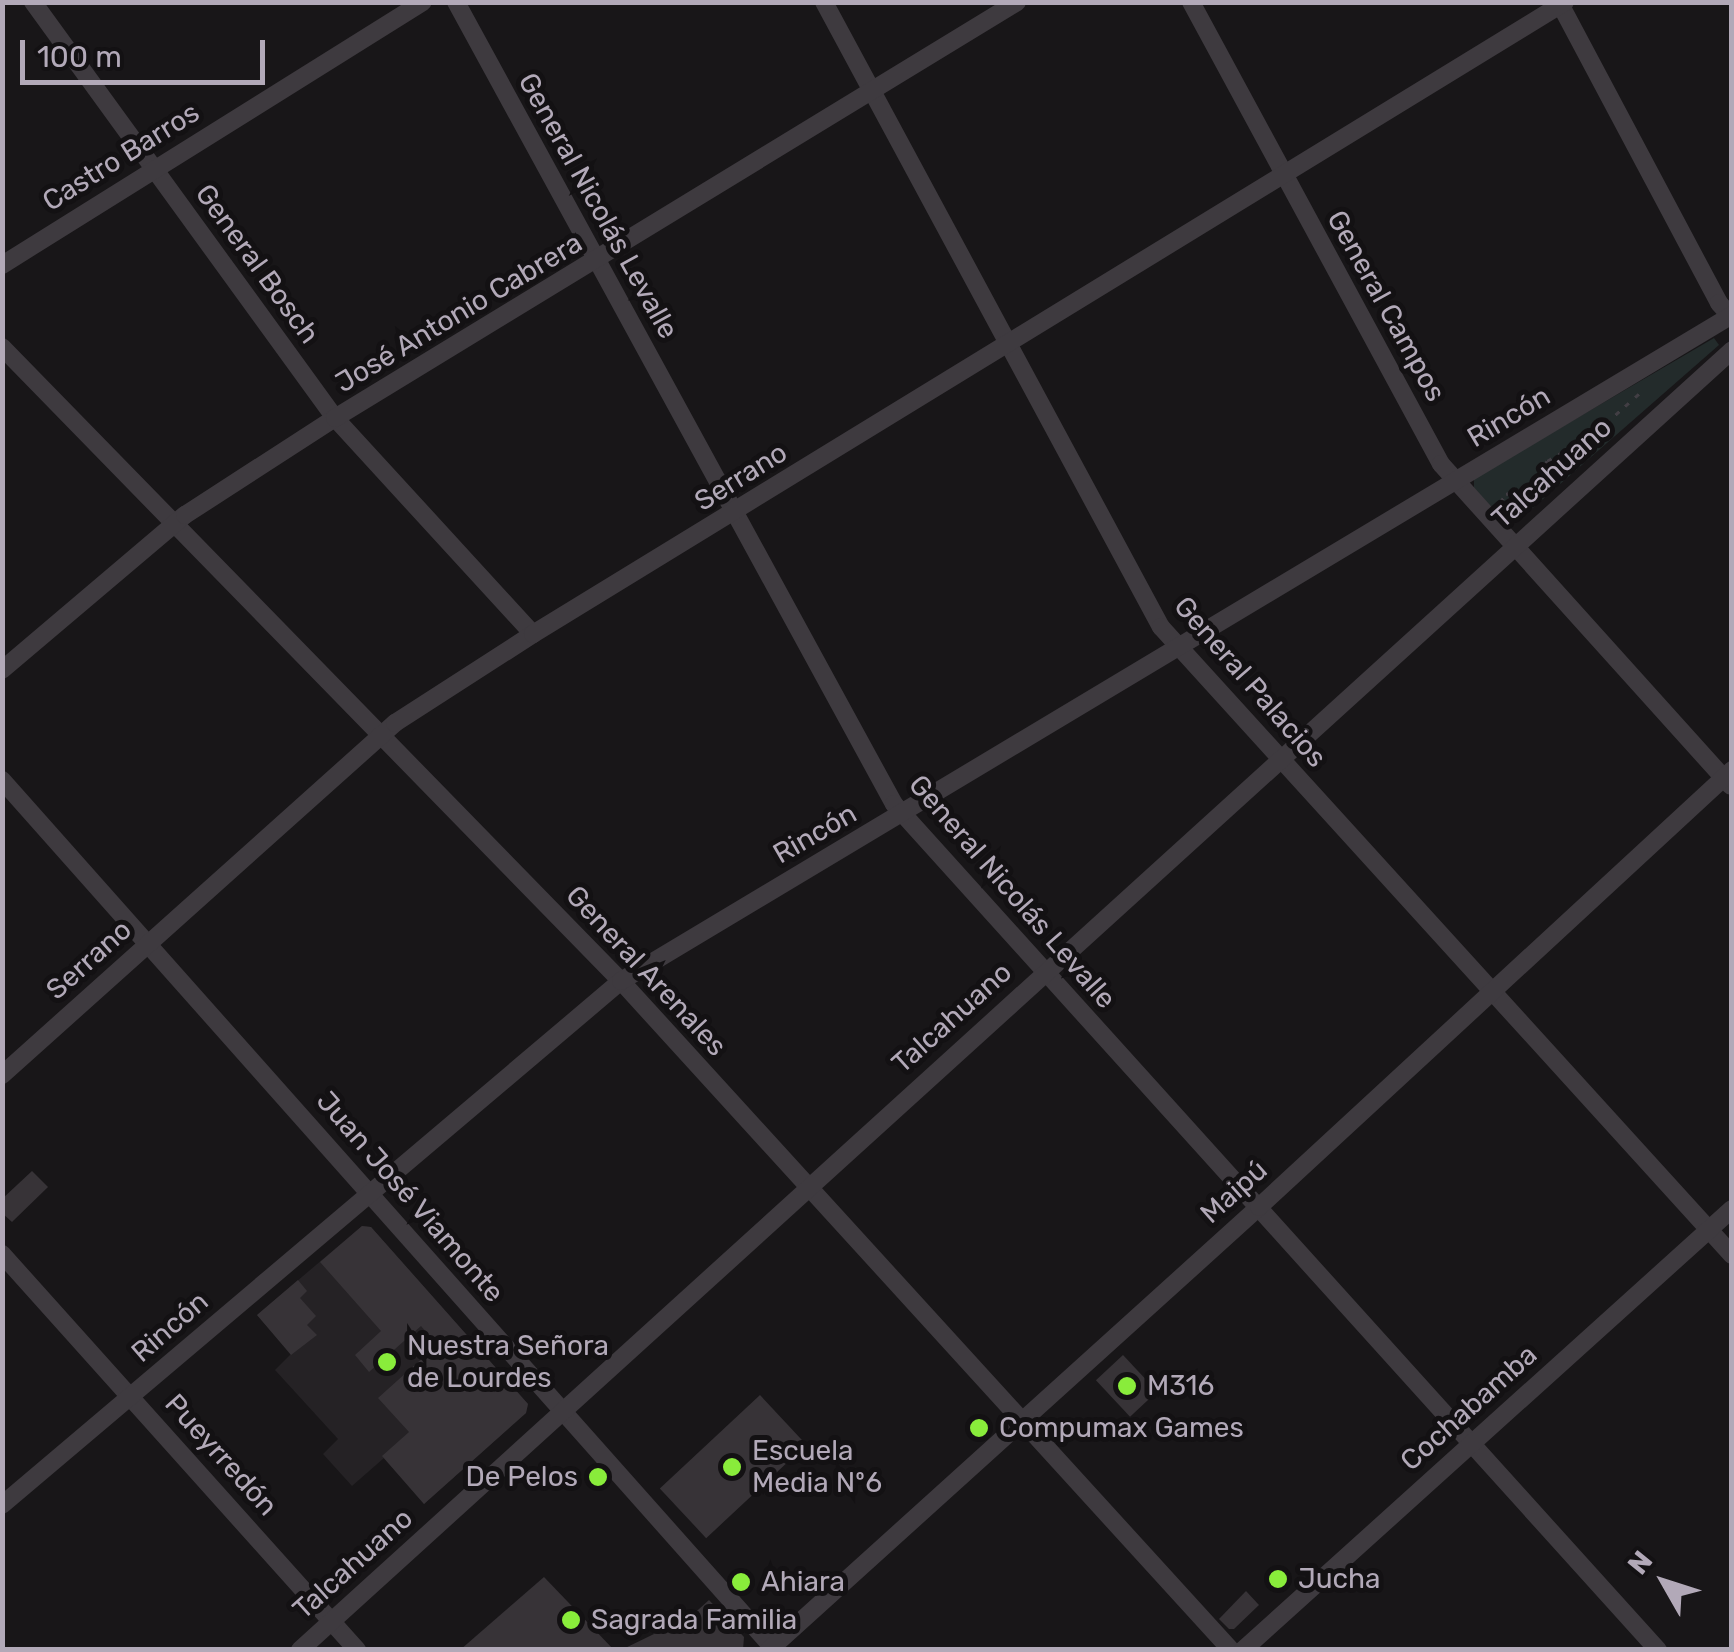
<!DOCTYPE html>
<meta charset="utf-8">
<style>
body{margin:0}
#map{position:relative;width:1734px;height:1652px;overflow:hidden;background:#181618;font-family:Rubik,sans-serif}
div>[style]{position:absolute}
.built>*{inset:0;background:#252225}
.green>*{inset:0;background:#232b2b}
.building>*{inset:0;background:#373337;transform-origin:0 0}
.path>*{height:2.5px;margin-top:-1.25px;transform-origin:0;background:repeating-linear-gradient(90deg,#423e44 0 5px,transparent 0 13px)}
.minor>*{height:18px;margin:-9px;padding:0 9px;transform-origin:9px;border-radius:9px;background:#3e3a3f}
.dots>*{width:28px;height:28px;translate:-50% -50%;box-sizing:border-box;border:5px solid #131113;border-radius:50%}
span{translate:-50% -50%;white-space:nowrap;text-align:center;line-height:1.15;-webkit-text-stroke:10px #131113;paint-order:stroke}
.street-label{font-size:28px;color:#b2a9b8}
.poi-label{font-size:28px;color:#b2a9b8}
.left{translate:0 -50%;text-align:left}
.right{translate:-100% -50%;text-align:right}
.frame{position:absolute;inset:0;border:5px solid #b2a9b8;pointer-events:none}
.north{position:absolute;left:1614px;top:1532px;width:100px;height:100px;-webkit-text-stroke:8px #131113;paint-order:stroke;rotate:309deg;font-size:28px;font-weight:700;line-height:40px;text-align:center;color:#b2a9b8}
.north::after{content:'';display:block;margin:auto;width:35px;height:45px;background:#b2a9b8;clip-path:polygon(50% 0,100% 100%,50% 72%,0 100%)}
.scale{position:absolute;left:20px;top:40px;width:245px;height:45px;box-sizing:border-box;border:5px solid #b2a9b8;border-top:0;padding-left:12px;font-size:30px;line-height:35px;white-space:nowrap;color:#b2a9b8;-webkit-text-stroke:8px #131113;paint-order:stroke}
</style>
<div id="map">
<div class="built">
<i style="clip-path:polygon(362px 1226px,371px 1227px,528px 1404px,526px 1413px,424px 1504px,384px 1458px,352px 1486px,323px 1454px,338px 1439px,275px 1370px,291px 1354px,257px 1315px)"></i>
</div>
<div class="green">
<i style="clip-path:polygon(1714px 338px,1719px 345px,1519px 520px,1505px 522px,1474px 488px,1474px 479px,1481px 474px)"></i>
</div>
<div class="building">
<i style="clip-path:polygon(32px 1171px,48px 1187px,12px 1222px,2px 1213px,2px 1199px)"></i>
<i style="clip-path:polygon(362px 1226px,371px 1227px,528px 1404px,526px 1413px,424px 1504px,382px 1456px,409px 1432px,378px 1398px,437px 1345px,421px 1326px,369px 1372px,355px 1355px,381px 1331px,320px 1262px)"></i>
<i style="clip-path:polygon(298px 1280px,307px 1291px,300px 1298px,316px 1316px,307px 1325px,317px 1335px,291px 1355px,257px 1315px)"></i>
<i style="left:1123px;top:1355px;width:50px;height:37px;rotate:47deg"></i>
<i style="left:760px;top:1395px;width:68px;height:137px;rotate:47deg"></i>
<i style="clip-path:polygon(544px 1577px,614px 1650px,460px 1650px)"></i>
<i style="clip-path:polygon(1246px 1591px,1259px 1605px,1234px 1629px,1229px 1629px,1219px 1619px)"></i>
<i style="clip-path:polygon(709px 1600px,744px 1637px,743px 1650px,621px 1650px,654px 1634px,649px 1628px,665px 1614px,678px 1628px)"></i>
</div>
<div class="path">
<i style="left:1500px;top:502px;width:10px;rotate:-53deg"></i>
<i style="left:1506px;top:494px;width:25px;rotate:-16deg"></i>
<i style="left:1530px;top:487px;width:31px;rotate:-57deg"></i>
<i style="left:1547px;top:461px;width:57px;rotate:-30.6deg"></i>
<i style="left:1596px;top:432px;width:62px;rotate:-41.7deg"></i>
</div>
<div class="minor">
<i style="left:33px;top:2px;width:514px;rotate:54.02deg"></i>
<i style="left:335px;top:418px;width:293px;rotate:47.5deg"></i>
<i style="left:456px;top:2px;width:914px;rotate:61.36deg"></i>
<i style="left:894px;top:804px;width:1140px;rotate:47.92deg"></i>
<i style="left:824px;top:2px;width:710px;rotate:61.67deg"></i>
<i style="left:1161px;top:627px;width:849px;rotate:47.72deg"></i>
<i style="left:1191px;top:2px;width:525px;rotate:61.58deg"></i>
<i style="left:1441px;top:464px;width:433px;rotate:48deg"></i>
<i style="left:1559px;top:2px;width:341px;rotate:62deg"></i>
<i style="left:1719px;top:303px;width:20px;rotate:49deg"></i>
<i style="left:2px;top:265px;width:496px;rotate:-32deg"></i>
<i style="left:2px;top:347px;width:886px;rotate:45.69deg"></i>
<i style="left:621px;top:981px;width:905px;rotate:47.64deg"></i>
<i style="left:2px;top:670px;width:240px;rotate:-40.3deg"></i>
<i style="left:185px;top:515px;width:179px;rotate:-32.9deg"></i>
<i style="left:335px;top:418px;width:799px;rotate:-31.38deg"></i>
<i style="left:2px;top:780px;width:1164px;rotate:48.38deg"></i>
<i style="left:2px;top:1075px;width:528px;rotate:-41.85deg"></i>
<i style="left:395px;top:723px;width:164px;rotate:-32.8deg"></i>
<i style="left:533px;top:634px;width:1210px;rotate:-31.48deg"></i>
<i style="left:2px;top:1254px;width:532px;rotate:48.12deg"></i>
<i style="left:2px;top:1505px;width:811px;rotate:-40.25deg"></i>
<i style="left:621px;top:981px;width:1295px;rotate:-30.94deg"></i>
<i style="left:300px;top:1650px;width:1934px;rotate:-42.23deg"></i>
<i style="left:769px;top:1650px;width:661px;rotate:-42.12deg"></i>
<i style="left:1259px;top:1207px;width:644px;rotate:-42.73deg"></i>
<i style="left:1243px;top:1650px;width:658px;rotate:-42.05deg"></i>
</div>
<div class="dots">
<i style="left:387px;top:1362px;background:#89ec3b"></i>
<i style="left:1127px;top:1386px;background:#89ec3b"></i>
<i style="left:979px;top:1428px;background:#89ec3b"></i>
<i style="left:732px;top:1467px;background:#89ec3b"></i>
<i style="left:598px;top:1477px;background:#89ec3b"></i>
<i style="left:1278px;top:1579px;background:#89ec3b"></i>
<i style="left:741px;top:1582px;background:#89ec3b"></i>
<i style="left:571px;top:1620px;background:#89ec3b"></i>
</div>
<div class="street-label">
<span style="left:121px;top:157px;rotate:-32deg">Castro Barros</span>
<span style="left:598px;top:206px;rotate:61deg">General Nicolás Levalle</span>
<span style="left:257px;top:264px;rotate:54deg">General Bosch</span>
<span style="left:1386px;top:306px;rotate:61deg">General Campos</span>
<span style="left:459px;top:313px;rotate:-31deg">José Antonio Cabrera</span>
<span style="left:1509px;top:417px;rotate:-31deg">Rincón</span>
<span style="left:1552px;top:473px;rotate:-42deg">Talcahuano</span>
<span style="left:741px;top:477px;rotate:-32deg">Serrano</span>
<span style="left:1250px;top:682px;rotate:49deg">General Palacios</span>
<span style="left:815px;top:834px;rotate:-30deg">Rincón</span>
<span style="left:1012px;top:892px;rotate:49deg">General Nicolás Levalle</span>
<span style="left:89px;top:960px;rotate:-42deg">Serrano</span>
<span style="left:646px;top:971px;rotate:47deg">General Arenales</span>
<span style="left:952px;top:1018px;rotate:-42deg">Talcahuano</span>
<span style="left:1234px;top:1192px;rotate:-42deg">Maipú</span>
<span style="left:410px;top:1197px;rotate:49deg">Juan José Viamonte</span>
<span style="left:170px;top:1327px;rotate:-41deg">Rincón</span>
<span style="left:1469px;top:1408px;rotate:-42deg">Cochabamba</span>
<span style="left:221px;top:1455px;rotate:48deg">Pueyrredón</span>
<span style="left:353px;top:1564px;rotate:-42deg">Talcahuano</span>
</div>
<div class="poi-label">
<span class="left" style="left:407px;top:1362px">Nuestra Señora<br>de Lourdes</span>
<span class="left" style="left:1147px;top:1386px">M316</span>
<span class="left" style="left:999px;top:1428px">Compumax Games</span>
<span class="left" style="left:752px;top:1467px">Escuela<br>Media Nº6</span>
<span class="right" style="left:578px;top:1477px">De Pelos</span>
<span class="left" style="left:1298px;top:1579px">Jucha</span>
<span class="left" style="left:761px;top:1582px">Ahiara</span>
<span class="left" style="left:591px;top:1620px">Sagrada Familia</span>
</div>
<div class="frame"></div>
<div class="north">N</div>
<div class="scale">100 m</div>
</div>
